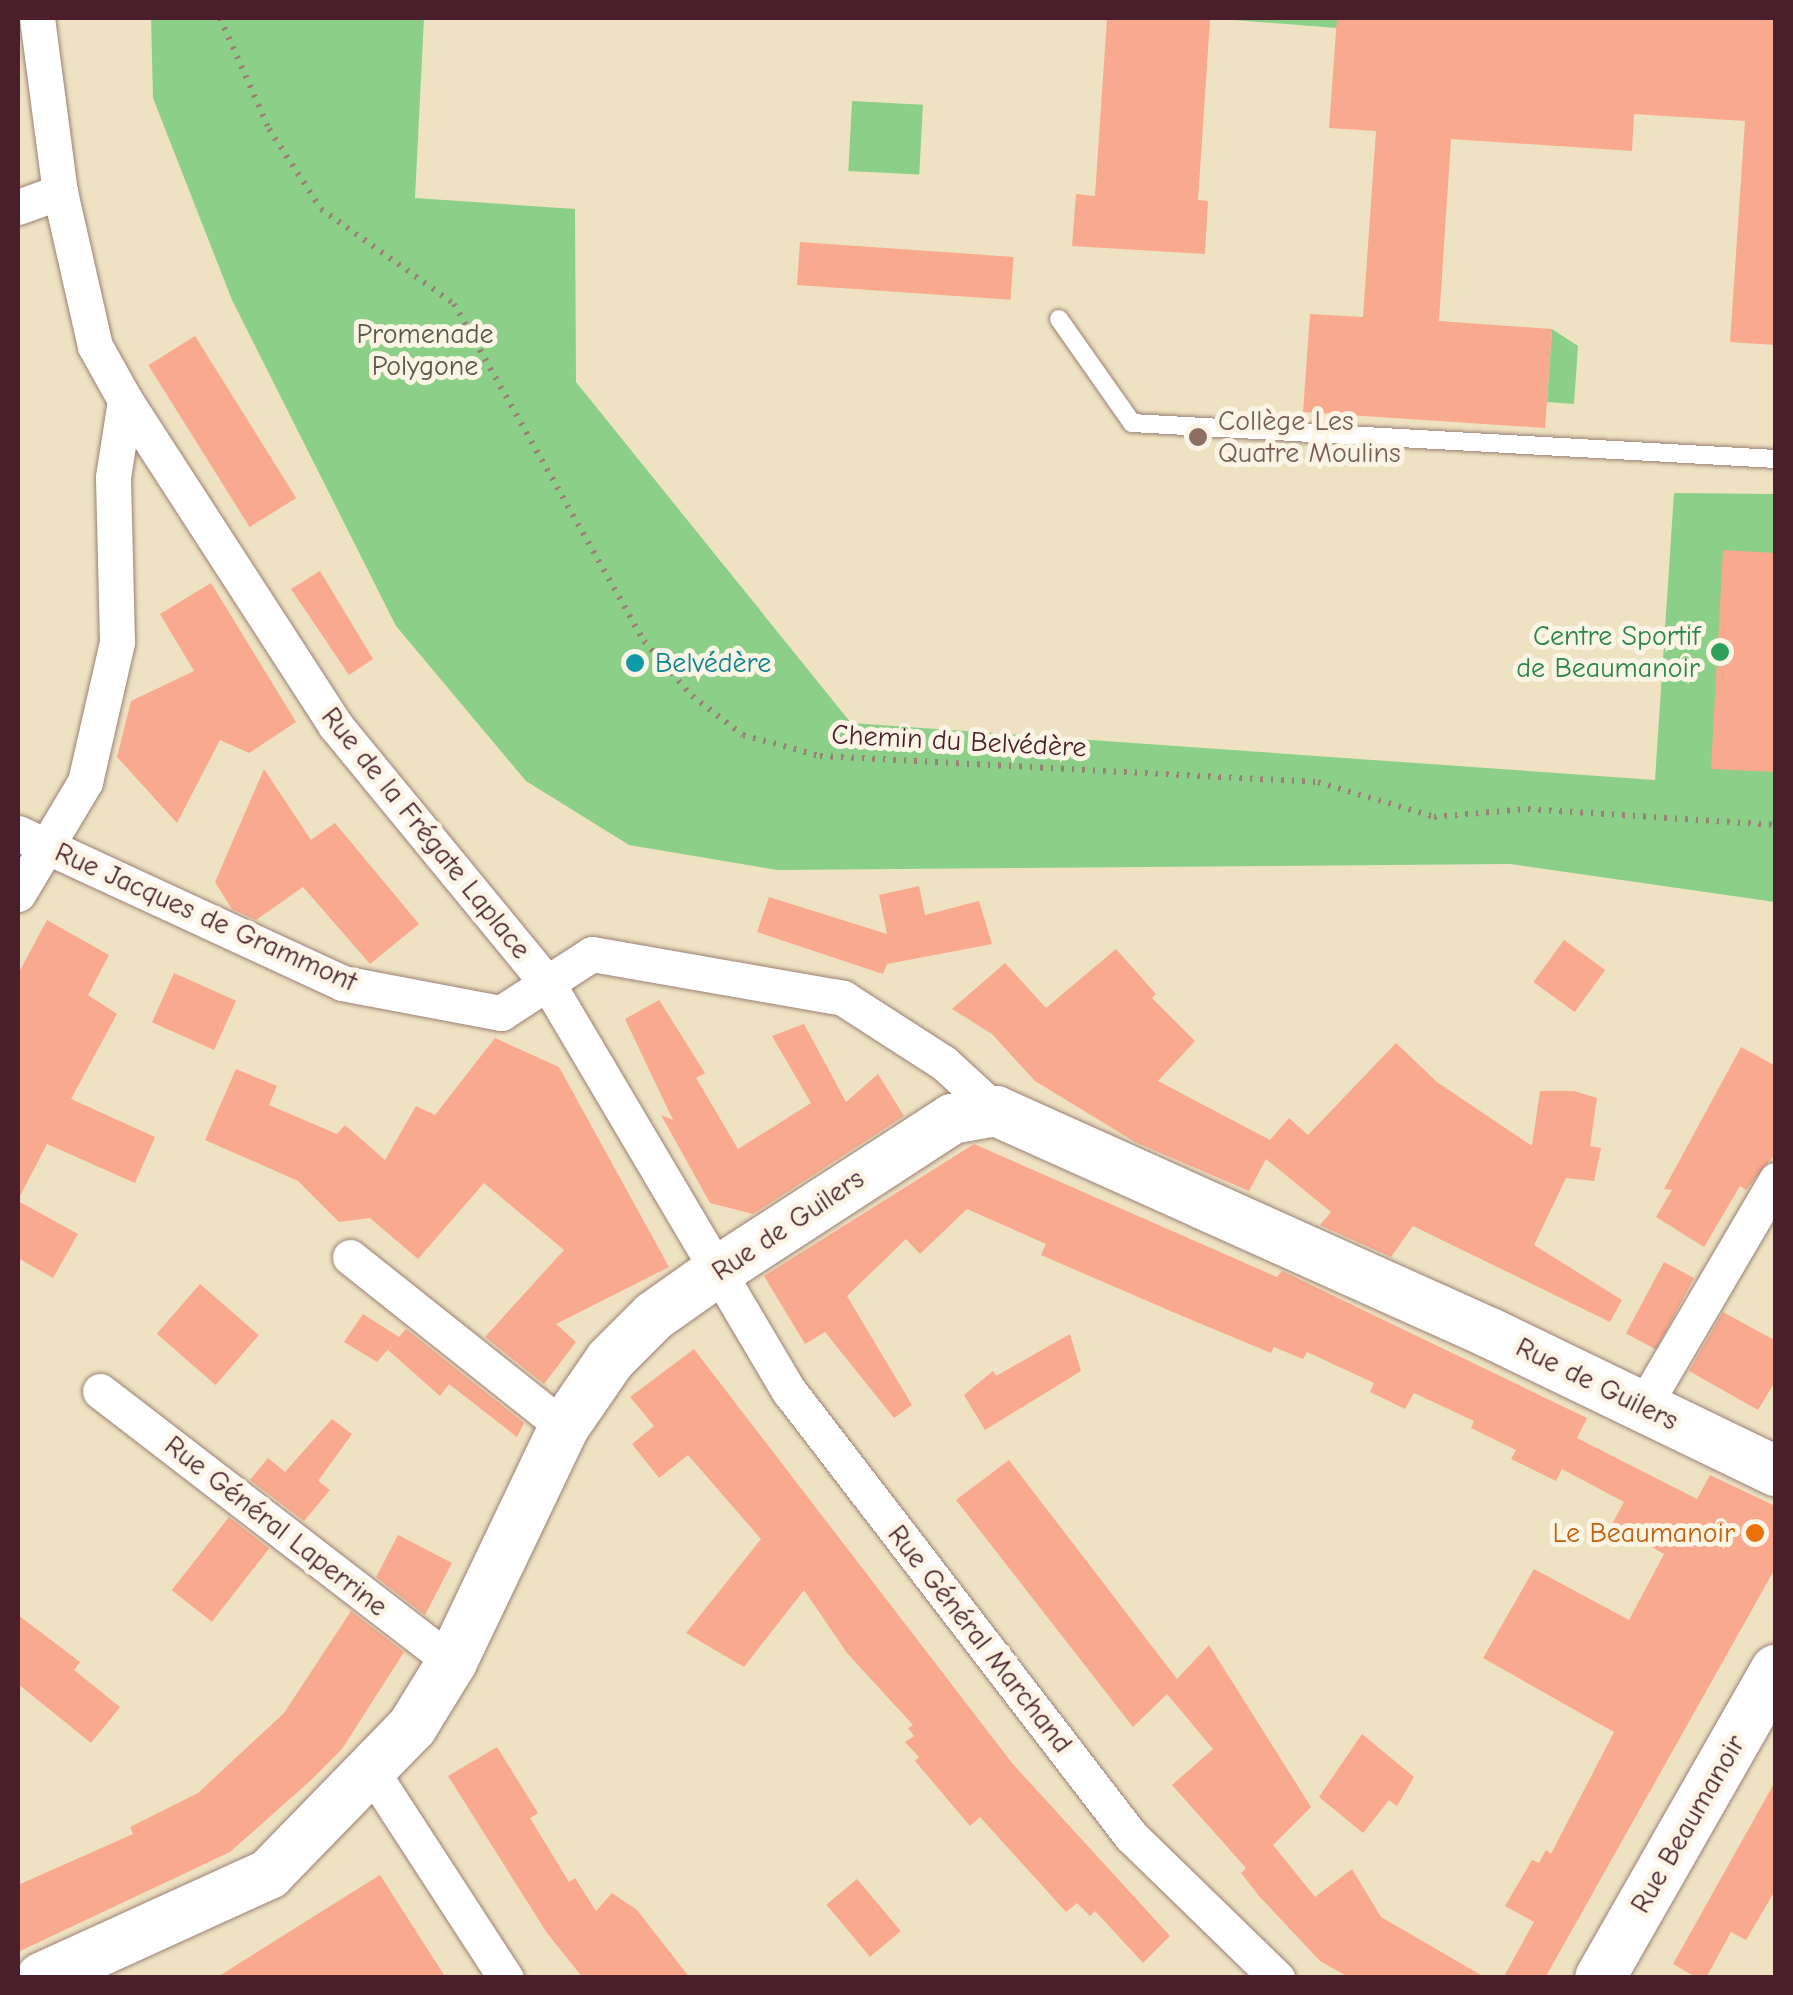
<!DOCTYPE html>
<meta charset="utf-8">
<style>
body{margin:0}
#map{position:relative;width:1793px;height:1995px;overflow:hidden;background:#efe2c2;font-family:"Comic Neue",sans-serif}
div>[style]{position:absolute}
.green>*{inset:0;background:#8bcf88;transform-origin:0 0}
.building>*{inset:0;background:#f9a98e;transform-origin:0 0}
.path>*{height:6px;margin-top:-3px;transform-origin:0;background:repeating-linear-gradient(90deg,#9c8076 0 2.5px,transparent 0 10.5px)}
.roads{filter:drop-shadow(0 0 2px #9c8076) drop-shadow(0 0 2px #9c8076)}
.lane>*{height:18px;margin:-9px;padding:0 9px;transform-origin:9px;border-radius:9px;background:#fff}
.street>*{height:35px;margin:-17.5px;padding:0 17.5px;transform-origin:17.5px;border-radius:17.5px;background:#fff}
.secondary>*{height:50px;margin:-25px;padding:0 25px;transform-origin:25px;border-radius:25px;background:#fff}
.dots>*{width:28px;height:28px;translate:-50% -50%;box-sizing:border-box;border:5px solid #fcf5e5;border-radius:50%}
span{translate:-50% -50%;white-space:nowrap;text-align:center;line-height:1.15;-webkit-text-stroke:10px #fcf5e5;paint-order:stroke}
.park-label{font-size:28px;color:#5e5447}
.education-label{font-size:28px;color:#785e54}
.left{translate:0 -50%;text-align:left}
.leisure-label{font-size:28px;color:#27864d}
.right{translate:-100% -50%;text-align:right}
.culture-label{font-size:28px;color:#0d838f}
.street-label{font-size:28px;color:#4a1f2b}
.food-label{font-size:28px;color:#c56008}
.frame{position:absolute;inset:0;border:20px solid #4a1f2b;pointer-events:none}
</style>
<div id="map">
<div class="green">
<i style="clip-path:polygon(151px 18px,424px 18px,415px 198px,575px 209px,576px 382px,851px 723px,1655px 780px,1674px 493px,1773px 494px,1775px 902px,1510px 864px,777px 870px,629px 845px,526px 781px,396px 626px,232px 300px,153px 98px)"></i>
<i style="clip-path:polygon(1207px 18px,1383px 18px,1337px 28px)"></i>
<i style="left:852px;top:101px;width:71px;height:70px;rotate:3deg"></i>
<i style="clip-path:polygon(1552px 329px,1578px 346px,1574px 404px,1547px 402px)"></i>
</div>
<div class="building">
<i style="clip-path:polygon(1107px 18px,1210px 20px,1198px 200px,1208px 201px,1205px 254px,1072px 246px,1076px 194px,1095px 196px)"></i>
<i style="clip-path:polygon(1337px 18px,1776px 18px,1776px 345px,1730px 342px,1745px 121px,1634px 114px,1632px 151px,1451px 139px,1439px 321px,1552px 329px,1545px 428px,1303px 412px,1310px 314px,1363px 317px,1376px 131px,1329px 128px)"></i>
<i style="left:800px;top:242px;width:214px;height:43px;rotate:4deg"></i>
<i style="left:195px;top:336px;width:191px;height:55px;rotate:58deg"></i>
<i style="clip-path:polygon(1723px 550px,1776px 553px,1776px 772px,1711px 769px)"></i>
<i style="clip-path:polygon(320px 571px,373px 659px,349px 675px,291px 589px)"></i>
<i style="clip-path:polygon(211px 583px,296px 722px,249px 753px,220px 740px,177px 823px,117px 757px,131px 701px,194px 671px,160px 614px)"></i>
<i style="clip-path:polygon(264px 769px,311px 840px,335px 823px,419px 924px,370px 964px,303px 887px,256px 920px,232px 909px,215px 882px)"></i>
<i style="clip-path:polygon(919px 886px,925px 915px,979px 901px,992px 944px,887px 964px,883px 974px,757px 932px,769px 897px,887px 934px,879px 895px)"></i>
<i style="clip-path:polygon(47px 920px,109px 955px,88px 995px,117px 1014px,71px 1099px,155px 1137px,135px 1183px,47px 1144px,18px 1200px,18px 974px)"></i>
<i style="left:1564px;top:940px;width:51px;height:52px;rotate:36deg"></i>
<i style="clip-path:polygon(1116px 949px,1156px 994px,1152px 998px,1195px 1041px,1158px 1081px,1270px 1140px,1289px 1118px,1308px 1135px,1396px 1043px,1437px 1082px,1532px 1146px,1540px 1091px,1574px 1091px,1597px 1098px,1590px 1146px,1601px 1148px,1594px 1181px,1566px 1178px,1534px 1245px,1622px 1300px,1610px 1322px,1413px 1226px,1391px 1257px,1320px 1225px,1331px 1212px,1266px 1159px,1249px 1191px,1135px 1142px,1035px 1081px,992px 1034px,952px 1009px,1005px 963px,1046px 1008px)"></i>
<i style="left:174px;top:973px;width:68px;height:54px;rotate:24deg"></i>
<i style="clip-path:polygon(659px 1000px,705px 1073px,696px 1078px,738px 1149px,811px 1103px,772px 1036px,804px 1024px,846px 1102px,878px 1074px,904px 1116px,753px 1214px,710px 1203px,661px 1115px,673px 1120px,625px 1019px)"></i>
<i style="clip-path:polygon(495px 1038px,559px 1067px,669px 1267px,556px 1324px,576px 1342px,544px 1384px,485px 1337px,564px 1250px,484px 1183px,418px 1259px,370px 1218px,339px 1222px,298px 1181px,205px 1140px,236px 1069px,277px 1086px,269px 1105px,337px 1134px,345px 1125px,385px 1160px,416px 1106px,435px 1115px)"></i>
<i style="clip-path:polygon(1741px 1047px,1776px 1066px,1776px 1153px,1746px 1190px,1740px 1186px,1704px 1247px,1656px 1217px,1672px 1190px,1664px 1189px)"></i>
<i style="clip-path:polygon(974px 1144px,1277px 1277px,1282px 1271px,1587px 1418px,1577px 1438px,1697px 1499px,1710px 1475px,1773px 1505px,1776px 1567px,1545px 1978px,1503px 1978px,1534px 1922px,1505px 1906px,1532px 1860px,1539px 1863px,1546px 1850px,1551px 1854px,1614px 1732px,1483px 1658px,1534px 1569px,1629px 1620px,1664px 1554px,1612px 1524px,1624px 1502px,1562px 1469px,1556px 1481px,1511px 1459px,1516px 1450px,1471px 1428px,1474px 1421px,1414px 1393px,1405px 1409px,1370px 1392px,1374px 1383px,1307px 1352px,1303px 1359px,1274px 1347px,1271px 1353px,1175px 1313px,1041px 1255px,1046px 1244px,967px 1209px,920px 1254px,906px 1239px,847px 1296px,912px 1405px,894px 1418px,825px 1332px,805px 1344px,764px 1276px)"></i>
<i style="clip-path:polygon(18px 1201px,78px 1234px,53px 1278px,18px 1258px)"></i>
<i style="left:1664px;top:1262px;width:34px;height:81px;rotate:28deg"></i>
<i style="left:200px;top:1284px;width:78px;height:66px;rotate:41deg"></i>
<i style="clip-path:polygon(1723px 1312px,1776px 1341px,1776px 1380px,1758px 1410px,1689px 1371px)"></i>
<i style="clip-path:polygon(363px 1314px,399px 1337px,406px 1329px,524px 1423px,517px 1437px,449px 1384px,440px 1396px,388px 1350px,398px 1338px,377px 1362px,344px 1342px)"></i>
<i style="clip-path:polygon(1070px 1334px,1081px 1371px,985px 1430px,964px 1395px,993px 1371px,996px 1376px)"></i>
<i style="clip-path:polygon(694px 1349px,1012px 1763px,1170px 1936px,1143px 1963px,1095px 1911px,1090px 1916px,1077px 1903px,1066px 1912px,980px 1817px,970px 1826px,915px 1761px,919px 1757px,905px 1742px,914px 1736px,908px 1728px,913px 1725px,847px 1653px,804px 1590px,744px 1667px,686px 1633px,761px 1539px,688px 1455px,659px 1478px,632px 1444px,654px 1426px,630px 1397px)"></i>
<i style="clip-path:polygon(332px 1419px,352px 1434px,318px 1481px,330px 1490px,304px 1521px,250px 1480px,268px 1458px,285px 1472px)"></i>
<i style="clip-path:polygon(1009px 1460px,1177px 1679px,1209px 1645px,1311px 1807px,1273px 1845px,1315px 1897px,1352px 1869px,1381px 1917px,1486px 1978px,1350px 1978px,1320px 1961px,1259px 1896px,1241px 1873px,1246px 1868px,1172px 1785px,1213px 1749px,1167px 1694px,1133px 1727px,956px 1500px)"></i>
<i style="left:229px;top:1517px;width:51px;height:93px;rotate:38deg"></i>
<i style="clip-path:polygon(398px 1535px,452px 1563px,425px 1615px,376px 1577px)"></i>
<i style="clip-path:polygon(351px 1611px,404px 1652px,342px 1749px,310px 1781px,230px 1852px,18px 1952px,18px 1885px,133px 1834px,130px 1827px,198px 1793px,284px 1713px)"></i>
<i style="clip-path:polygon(18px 1615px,80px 1662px,74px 1670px,120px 1707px,91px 1743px,18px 1684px)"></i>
<i style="clip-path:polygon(1362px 1734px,1414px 1777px,1397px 1806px,1389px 1800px,1363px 1833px,1319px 1797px)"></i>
<i style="clip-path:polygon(497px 1747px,538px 1813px,530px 1818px,569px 1882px,575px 1878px,596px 1911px,612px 1893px,637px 1910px,690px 1978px,583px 1978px,547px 1933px,448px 1776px)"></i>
<i style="clip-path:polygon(1776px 1780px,1776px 1889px,1746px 1940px,1731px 1932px,1706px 1978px,1697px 1978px,1673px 1964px)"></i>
<i style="clip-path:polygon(380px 1875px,446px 1978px,216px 1978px,343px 1898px)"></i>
<i style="left:857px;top:1879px;width:68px;height:40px;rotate:50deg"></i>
</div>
<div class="path">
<i style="left:220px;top:18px;width:121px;rotate:66.2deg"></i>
<i style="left:269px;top:129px;width:95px;rotate:57deg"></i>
<i style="left:321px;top:209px;width:163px;rotate:35.5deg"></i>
<i style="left:454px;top:304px;width:387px;rotate:60.6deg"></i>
<i style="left:644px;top:641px;width:73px;rotate:48.9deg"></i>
<i style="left:692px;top:696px;width:64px;rotate:37.4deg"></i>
<i style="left:743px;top:735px;width:80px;rotate:15.3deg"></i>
<i style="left:820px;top:756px;width:499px;rotate:3deg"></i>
<i style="left:1318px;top:782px;width:121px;rotate:16.8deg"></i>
<i style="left:1434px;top:817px;width:94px;rotate:-4.9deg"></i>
<i style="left:1528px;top:809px;width:249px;rotate:3.7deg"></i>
</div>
<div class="roads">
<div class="lane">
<i style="left:1059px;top:319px;width:127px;rotate:54.9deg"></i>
<i style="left:1132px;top:423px;width:645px;rotate:3.2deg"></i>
</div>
<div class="street">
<i style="left:37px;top:18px;width:176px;rotate:82.5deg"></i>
<i style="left:60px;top:192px;width:158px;rotate:77.2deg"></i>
<i style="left:95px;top:346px;width:62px;rotate:60.9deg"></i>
<i style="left:125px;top:400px;width:387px;rotate:57.1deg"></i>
<i style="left:335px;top:725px;width:335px;rotate:50.6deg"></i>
<i style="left:548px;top:984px;width:473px;rotate:59.4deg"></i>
<i style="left:789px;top:1391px;width:561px;rotate:52.46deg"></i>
<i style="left:1131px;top:1836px;width:204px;rotate:44.2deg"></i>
<i style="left:18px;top:207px;width:45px;rotate:-19.7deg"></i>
<i style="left:18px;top:833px;width:357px;rotate:24.8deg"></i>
<i style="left:342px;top:983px;width:162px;rotate:10.7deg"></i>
<i style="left:501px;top:1013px;width:108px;rotate:-33deg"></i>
<i style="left:592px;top:954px;width:255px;rotate:9.9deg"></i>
<i style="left:843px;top:998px;width:120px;rotate:32.8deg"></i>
<i style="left:944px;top:1063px;width:71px;rotate:42.7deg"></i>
<i style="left:18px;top:894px;width:131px;rotate:-59.1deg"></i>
<i style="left:85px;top:782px;width:144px;rotate:-77.1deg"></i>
<i style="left:117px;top:642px;width:165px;rotate:-91.4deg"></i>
<i style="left:113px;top:477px;width:78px;rotate:-81.1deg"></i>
<i style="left:350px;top:1257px;width:273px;rotate:38.5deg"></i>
<i style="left:100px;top:1391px;width:444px;rotate:37.6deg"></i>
<i style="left:1644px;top:1405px;width:261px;rotate:-59.6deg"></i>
<i style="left:372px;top:1772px;width:246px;rotate:57deg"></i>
</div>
<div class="secondary">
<i style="left:41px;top:1978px;width:251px;rotate:-24.5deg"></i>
<i style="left:269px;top:1874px;width:205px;rotate:-45.8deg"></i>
<i style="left:412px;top:1727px;width:76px;rotate:-58.4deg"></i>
<i style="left:452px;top:1662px;width:260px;rotate:-64.5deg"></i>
<i style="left:564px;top:1427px;width:81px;rotate:-55.5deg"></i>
<i style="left:610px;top:1360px;width:62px;rotate:-45deg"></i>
<i style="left:654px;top:1316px;width:75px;rotate:-35.2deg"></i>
<i style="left:715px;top:1273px;width:283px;rotate:-33deg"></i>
<i style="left:952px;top:1119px;width:45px;rotate:-10.3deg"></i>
<i style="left:996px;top:1111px;width:542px;rotate:24.2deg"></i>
<i style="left:1490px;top:1333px;width:318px;rotate:25.8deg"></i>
<i style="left:1600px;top:1978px;width:355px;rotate:-60.3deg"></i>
</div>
</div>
<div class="dots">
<i style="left:1198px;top:437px;background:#8d6e63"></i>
<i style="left:1720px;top:652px;background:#2e9e5b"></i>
<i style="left:635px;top:663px;background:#0f9aa8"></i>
<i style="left:1755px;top:1533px;background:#e8710a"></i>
</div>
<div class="park-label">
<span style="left:425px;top:350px">Promenade<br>Polygone</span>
</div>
<div class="education-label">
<span class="left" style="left:1218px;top:437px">Collège Les<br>Quatre Moulins</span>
</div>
<div class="leisure-label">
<span class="right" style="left:1700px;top:652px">Centre Sportif<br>de Beaumanoir</span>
</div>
<div class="culture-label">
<span class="left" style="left:655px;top:663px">Belvédère</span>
</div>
<div class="street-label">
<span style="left:959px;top:741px;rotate:3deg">Chemin du Belvédère</span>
<span style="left:426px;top:833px;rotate:51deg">Rue de la Frégate Laplace</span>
<span style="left:206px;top:917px;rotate:24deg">Rue Jacques de Grammont</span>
<span style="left:788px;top:1225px;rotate:-34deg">Rue de Guilers</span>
<span style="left:1597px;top:1384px;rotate:26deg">Rue de Guilers</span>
<span style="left:276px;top:1526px;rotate:38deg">Rue Général Laperrine</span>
<span style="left:980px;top:1639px;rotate:52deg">Rue Général Marchand</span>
<span style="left:1688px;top:1824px;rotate:-60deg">Rue Beaumanoir</span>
</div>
<div class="food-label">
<span class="right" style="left:1735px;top:1533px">Le Beaumanoir</span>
</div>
<div class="frame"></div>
</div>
